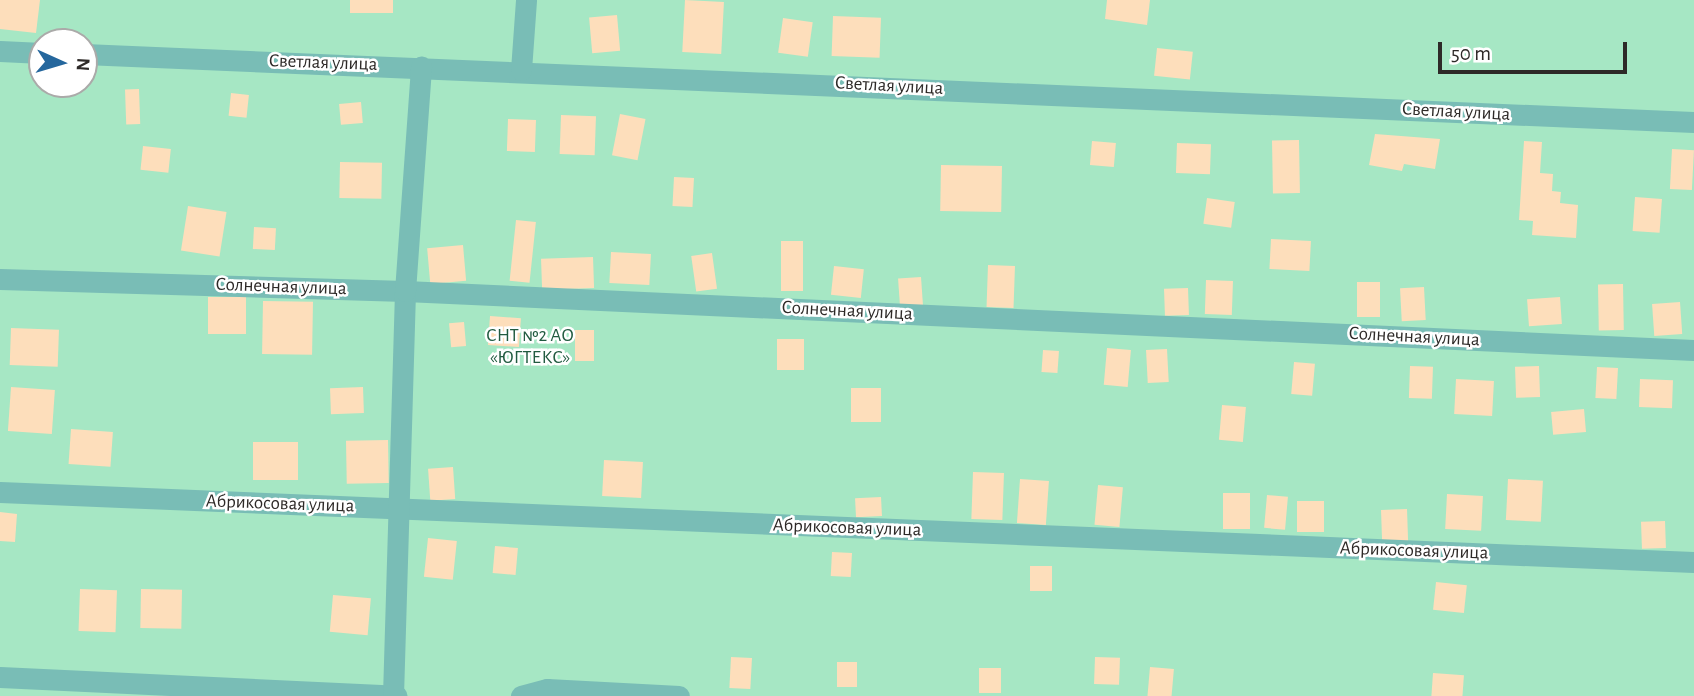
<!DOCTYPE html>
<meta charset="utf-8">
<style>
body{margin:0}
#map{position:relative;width:1694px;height:696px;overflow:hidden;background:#fefbfa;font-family:"Alegreya Sans",sans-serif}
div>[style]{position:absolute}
.green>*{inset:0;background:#a6e7c4}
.building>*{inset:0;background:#fddebb;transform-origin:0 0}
.minor>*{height:21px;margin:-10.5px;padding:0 10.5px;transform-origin:10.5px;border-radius:10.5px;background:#79bdb6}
span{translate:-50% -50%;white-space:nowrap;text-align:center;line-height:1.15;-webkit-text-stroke:5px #fff;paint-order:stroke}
.street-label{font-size:19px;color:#2e2a28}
.park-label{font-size:19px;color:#215b40}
.north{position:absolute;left:28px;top:28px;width:70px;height:70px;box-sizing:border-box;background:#fff;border:2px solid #abaaa9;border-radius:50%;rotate:94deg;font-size:19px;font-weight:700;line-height:28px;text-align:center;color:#2e2a28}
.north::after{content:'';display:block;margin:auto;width:24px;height:32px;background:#25679d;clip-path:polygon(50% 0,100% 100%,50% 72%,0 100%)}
.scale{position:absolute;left:1438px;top:42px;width:189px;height:32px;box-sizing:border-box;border:4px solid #2e2a28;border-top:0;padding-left:9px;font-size:21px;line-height:24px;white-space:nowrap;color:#2e2a28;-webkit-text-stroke:5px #fff;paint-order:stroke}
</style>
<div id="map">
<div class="green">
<i style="clip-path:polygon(evenodd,0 0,1694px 0,1694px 696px,0 696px,0 0,42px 42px,84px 42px,84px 84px,42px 84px,42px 42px)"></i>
</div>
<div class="building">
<i style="clip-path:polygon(0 0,40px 0,36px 33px,0 29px)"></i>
<i style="left:350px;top:0;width:43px;height:13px"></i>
<i style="left:685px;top:0;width:39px;height:52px;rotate:3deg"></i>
<i style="clip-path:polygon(1107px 0,1150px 0,1147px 25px,1105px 19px)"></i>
<i style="left:617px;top:15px;width:36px;height:28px;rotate:85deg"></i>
<i style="left:833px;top:16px;width:48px;height:40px;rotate:2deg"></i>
<i style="left:783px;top:18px;width:30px;height:35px;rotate:8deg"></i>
<i style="left:1157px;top:48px;width:36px;height:28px;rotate:6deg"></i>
<i style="left:139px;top:89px;width:35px;height:14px;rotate:88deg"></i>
<i style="left:231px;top:93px;width:18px;height:23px;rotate:6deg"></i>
<i style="left:361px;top:102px;width:21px;height:22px;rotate:85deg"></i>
<i style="left:620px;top:114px;width:26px;height:42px;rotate:11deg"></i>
<i style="left:561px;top:115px;width:35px;height:39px;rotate:2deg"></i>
<i style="left:508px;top:119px;width:28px;height:32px;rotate:2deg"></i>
<i style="clip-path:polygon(1375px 134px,1440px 139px,1435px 169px,1404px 164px,1402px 171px,1369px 165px)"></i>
<i style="left:1299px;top:140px;width:53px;height:27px;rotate:89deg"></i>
<i style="left:1092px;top:141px;width:24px;height:24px;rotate:5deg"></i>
<i style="clip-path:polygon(1524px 141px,1542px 142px,1540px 173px,1553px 174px,1552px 191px,1561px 192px,1560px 203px,1578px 205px,1576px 238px,1532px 235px,1533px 221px,1519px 220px)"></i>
<i style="left:1177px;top:143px;width:34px;height:30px;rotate:2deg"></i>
<i style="left:143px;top:146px;width:28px;height:24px;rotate:6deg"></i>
<i style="left:1672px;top:149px;width:22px;height:40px;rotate:3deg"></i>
<i style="left:340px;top:162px;width:42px;height:36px;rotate:1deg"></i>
<i style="left:941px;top:165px;width:61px;height:46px;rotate:1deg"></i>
<i style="left:674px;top:177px;width:20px;height:29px;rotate:3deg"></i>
<i style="left:1635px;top:197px;width:27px;height:34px;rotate:4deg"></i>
<i style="left:1207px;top:198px;width:28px;height:26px;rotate:8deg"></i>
<i style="left:188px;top:206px;width:39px;height:45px;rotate:9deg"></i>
<i style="left:516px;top:220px;width:20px;height:61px;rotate:6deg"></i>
<i style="left:254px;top:227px;width:22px;height:22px;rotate:3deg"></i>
<i style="left:1271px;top:239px;width:40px;height:30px;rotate:3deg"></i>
<i style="left:781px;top:241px;width:22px;height:50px"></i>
<i style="left:463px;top:245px;width:36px;height:36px;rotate:85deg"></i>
<i style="left:611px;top:252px;width:40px;height:31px;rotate:3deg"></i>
<i style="left:712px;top:253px;width:36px;height:21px;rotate:82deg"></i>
<i style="left:593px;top:257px;width:31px;height:52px;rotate:88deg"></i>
<i style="left:988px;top:265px;width:27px;height:42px;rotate:2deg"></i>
<i style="left:834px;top:266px;width:30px;height:29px;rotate:6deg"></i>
<i style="left:921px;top:277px;width:28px;height:23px;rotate:86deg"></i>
<i style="left:1206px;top:280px;width:27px;height:34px;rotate:2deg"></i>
<i style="left:1357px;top:282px;width:23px;height:35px"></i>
<i style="left:1623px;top:284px;width:46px;height:25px;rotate:89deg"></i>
<i style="left:1424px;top:287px;width:33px;height:24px;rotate:87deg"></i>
<i style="left:1188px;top:288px;width:27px;height:24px;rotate:88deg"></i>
<i style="left:208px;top:297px;width:38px;height:37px"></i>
<i style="left:1560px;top:297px;width:27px;height:33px;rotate:86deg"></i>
<i style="left:263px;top:301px;width:50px;height:53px;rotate:1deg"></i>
<i style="left:1680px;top:302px;width:32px;height:28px;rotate:86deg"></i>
<i style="left:490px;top:316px;width:31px;height:29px;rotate:4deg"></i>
<i style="left:464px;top:322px;width:24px;height:15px;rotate:85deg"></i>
<i style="left:11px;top:328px;width:48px;height:37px;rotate:2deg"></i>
<i style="left:594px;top:330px;width:31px;height:19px;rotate:90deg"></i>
<i style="left:777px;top:339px;width:27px;height:31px"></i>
<i style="left:1107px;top:348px;width:24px;height:37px;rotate:5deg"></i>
<i style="left:1167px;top:349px;width:33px;height:21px;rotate:87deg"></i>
<i style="left:1043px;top:350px;width:16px;height:22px;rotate:4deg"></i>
<i style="left:1294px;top:362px;width:21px;height:32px;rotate:5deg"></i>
<i style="left:1410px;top:366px;width:23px;height:32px;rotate:2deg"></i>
<i style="left:1539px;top:366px;width:31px;height:24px;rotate:88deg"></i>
<i style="left:1597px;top:367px;width:21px;height:31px;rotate:3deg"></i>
<i style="left:1456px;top:379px;width:38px;height:35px;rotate:3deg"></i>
<i style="left:1640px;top:379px;width:33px;height:28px;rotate:2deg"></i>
<i style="left:11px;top:387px;width:44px;height:44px;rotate:4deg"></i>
<i style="left:363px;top:387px;width:26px;height:33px;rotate:88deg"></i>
<i style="left:851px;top:388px;width:30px;height:34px"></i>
<i style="left:1222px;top:405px;width:24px;height:35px;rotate:5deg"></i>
<i style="left:1584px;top:409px;width:23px;height:33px;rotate:85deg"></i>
<i style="left:71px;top:429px;width:42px;height:35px;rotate:4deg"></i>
<i style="left:388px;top:440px;width:43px;height:42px;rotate:89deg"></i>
<i style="left:253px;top:442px;width:45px;height:38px"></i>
<i style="left:604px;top:460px;width:39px;height:36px;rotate:3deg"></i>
<i style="left:453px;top:467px;width:32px;height:25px;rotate:86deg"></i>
<i style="left:973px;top:472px;width:31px;height:47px;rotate:2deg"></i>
<i style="left:1020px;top:479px;width:29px;height:44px;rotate:4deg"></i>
<i style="left:1508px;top:479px;width:35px;height:41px;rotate:3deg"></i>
<i style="left:1098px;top:485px;width:25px;height:40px;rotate:5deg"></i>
<i style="left:1223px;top:493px;width:27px;height:36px"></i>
<i style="left:1447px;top:494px;width:36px;height:35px;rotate:3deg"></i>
<i style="left:1267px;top:495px;width:21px;height:33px;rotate:5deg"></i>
<i style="left:881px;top:497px;width:19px;height:26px;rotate:87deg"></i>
<i style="left:1297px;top:501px;width:27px;height:31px"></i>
<i style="left:1407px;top:509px;width:34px;height:26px;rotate:88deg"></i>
<i style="clip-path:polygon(0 512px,17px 514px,15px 542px,0 541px)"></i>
<i style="left:1665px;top:521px;width:27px;height:24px;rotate:88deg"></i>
<i style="left:428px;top:538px;width:29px;height:39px;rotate:6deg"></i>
<i style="left:495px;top:546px;width:23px;height:27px;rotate:5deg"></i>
<i style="left:832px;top:552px;width:20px;height:24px;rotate:3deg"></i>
<i style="left:1030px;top:566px;width:22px;height:25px"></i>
<i style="left:1436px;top:582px;width:31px;height:28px;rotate:6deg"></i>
<i style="left:80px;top:589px;width:37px;height:42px;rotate:2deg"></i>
<i style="left:141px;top:589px;width:41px;height:39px;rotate:1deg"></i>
<i style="left:333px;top:595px;width:38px;height:37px;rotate:5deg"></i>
<i style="left:731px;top:657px;width:21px;height:31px;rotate:3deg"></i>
<i style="left:1095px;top:657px;width:25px;height:27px;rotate:2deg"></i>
<i style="left:837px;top:662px;width:20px;height:25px"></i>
<i style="left:1150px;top:667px;width:24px;height:29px;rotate:5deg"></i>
<i style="left:979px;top:668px;width:22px;height:25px"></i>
<i style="left:1433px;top:673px;width:31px;height:23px;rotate:4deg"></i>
</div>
<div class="minor">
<i style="left:0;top:51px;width:42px;rotate:2.7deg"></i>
<i style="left:84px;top:54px;width:1611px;rotate:2.42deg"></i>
<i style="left:521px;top:70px;width:70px;rotate:-85.9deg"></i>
<i style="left:0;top:279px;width:405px;rotate:1.7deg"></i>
<i style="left:405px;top:291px;width:1290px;rotate:2.62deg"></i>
<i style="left:0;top:492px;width:1695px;rotate:2.37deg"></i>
<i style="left:0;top:677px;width:397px;rotate:2.7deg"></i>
<i style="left:393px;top:696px;width:405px;rotate:-88.3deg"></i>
<i style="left:405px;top:291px;width:225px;rotate:-85.9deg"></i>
<i style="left:521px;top:696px;width:27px;rotate:-15deg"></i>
<i style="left:547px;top:689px;width:132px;rotate:3deg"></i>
</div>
<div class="street-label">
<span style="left:323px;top:63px;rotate:2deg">Светлая улица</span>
<span style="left:889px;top:86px;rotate:3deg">Светлая улица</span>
<span style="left:1456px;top:112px;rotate:3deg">Светлая улица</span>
<span style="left:281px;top:287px;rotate:2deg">Солнечная улица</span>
<span style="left:847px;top:311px;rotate:3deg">Солнечная улица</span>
<span style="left:1414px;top:337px;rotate:3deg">Солнечная улица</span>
<span style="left:280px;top:504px;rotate:2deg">Абрикосовая улица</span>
<span style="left:847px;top:528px;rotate:2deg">Абрикосовая улица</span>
<span style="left:1414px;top:551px;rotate:2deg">Абрикосовая улица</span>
</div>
<div class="park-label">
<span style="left:530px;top:347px">СНТ №2 АО<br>«ЮГТЕКС»</span>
</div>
<div class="north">N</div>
<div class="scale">50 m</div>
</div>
